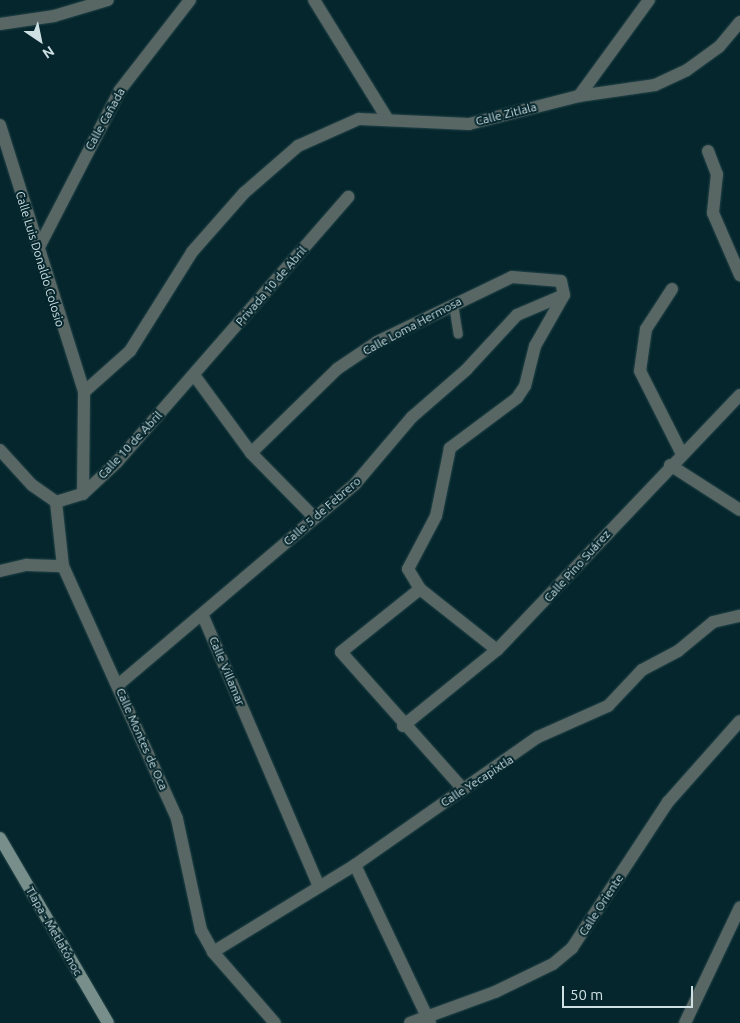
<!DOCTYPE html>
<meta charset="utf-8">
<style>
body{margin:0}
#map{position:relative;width:740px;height:1023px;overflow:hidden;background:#04262c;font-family:Ubuntu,sans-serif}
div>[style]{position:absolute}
.roads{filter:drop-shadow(0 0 1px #244449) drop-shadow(0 0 1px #244449)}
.lane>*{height:9px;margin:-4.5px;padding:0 4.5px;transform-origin:4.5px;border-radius:4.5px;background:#586664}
.street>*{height:12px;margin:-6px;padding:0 6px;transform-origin:6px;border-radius:6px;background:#586664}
.secondary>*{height:12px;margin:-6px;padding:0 6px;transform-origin:6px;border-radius:6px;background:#778e8a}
span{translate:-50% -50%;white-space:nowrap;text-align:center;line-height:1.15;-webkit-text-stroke:4px #04262c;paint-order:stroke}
.street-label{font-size:12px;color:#cee0e4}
.north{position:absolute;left:15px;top:15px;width:50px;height:50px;-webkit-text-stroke:4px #04262c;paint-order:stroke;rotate:146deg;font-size:14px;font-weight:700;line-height:20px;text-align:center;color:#cee0e4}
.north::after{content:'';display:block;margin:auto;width:18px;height:22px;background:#cee0e4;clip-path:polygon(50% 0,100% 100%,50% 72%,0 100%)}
.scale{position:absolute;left:562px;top:986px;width:131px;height:22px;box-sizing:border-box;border:2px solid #cee0e4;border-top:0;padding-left:6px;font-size:15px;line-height:18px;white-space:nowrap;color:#cee0e4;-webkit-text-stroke:4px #04262c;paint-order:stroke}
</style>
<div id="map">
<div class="roads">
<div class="lane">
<i style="left:453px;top:304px;width:30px;rotate:81deg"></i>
</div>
<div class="street">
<i style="left:314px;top:0;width:139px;rotate:58.3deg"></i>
<i style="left:0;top:24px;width:55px;rotate:-8.4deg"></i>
<i style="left:54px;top:16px;width:56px;rotate:-16.5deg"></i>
<i style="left:579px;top:96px;width:119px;rotate:-53.9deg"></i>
<i style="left:0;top:125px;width:280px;rotate:72.5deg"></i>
<i style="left:708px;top:151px;width:25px;rotate:69deg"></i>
<i style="left:717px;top:174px;width:39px;rotate:96deg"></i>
<i style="left:713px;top:213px;width:68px;rotate:66.5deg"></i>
<i style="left:38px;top:249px;width:179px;rotate:-62.7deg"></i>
<i style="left:120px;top:90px;width:114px;rotate:-52.1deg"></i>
<i style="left:672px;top:289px;width:48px;rotate:123deg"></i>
<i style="left:646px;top:329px;width:42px;rotate:98.1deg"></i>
<i style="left:640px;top:371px;width:93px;rotate:63.2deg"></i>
<i style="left:194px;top:375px;width:97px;rotate:53.8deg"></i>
<i style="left:251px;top:453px;width:90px;rotate:45.5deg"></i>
<i style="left:0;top:450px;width:47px;rotate:47.6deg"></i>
<i style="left:32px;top:485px;width:29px;rotate:35deg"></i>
<i style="left:251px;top:453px;width:120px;rotate:-44.3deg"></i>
<i style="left:337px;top:369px;width:48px;rotate:-34deg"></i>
<i style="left:377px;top:342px;width:150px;rotate:-25.7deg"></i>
<i style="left:512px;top:277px;width:49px;rotate:4.7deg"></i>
<i style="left:561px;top:281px;width:14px;rotate:78deg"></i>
<i style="left:564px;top:295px;width:59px;rotate:119.6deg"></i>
<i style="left:535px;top:346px;width:41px;rotate:104deg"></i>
<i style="left:525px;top:386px;width:14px;rotate:124deg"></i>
<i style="left:517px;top:398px;width:84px;rotate:143.3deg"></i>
<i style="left:450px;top:448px;width:69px;rotate:101.6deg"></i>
<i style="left:436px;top:516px;width:60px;rotate:117.8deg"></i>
<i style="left:408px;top:569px;width:23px;rotate:59deg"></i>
<i style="left:420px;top:589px;width:98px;rotate:38.4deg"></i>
<i style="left:670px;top:465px;width:83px;rotate:32.7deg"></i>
<i style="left:83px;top:494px;width:102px;rotate:-89.4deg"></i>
<i style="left:84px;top:392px;width:62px;rotate:-41.7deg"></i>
<i style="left:130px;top:351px;width:117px;rotate:-57.9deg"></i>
<i style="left:192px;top:252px;width:79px;rotate:-48.6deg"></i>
<i style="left:244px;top:193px;width:72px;rotate:-41deg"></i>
<i style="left:298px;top:146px;width:67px;rotate:-23.9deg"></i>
<i style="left:359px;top:119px;width:110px;rotate:2.6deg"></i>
<i style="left:469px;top:124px;width:114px;rotate:-14.3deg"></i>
<i style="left:579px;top:96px;width:77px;rotate:-8.2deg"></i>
<i style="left:655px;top:85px;width:35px;rotate:-25deg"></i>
<i style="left:687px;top:70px;width:39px;rotate:-36deg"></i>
<i style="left:719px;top:47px;width:33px;rotate:-50deg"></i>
<i style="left:56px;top:502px;width:64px;rotate:83.8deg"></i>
<i style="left:63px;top:566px;width:277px;rotate:65.7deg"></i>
<i style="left:177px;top:819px;width:114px;rotate:77.8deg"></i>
<i style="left:201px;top:930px;width:25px;rotate:61deg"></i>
<i style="left:213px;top:952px;width:94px;rotate:48.9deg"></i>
<i style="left:56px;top:502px;width:28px;rotate:-17deg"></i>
<i style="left:83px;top:494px;width:47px;rotate:-43.3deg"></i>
<i style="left:117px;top:462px;width:352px;rotate:-48.9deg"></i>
<i style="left:0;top:571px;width:28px;rotate:-13deg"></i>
<i style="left:27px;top:565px;width:36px;rotate:2deg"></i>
<i style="left:420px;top:589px;width:101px;rotate:141.4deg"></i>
<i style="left:341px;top:652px;width:183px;rotate:48.3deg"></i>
<i style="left:203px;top:616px;width:294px;rotate:66.8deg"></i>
<i style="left:118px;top:685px;width:311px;rotate:-40.3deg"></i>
<i style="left:355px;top:484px;width:88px;rotate:-49.6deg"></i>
<i style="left:412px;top:417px;width:72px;rotate:-41deg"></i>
<i style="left:466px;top:370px;width:75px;rotate:-47.2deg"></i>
<i style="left:517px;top:315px;width:51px;rotate:-23.1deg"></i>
<i style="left:403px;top:726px;width:121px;rotate:-39deg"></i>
<i style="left:497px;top:650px;width:352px;rotate:-46.4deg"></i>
<i style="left:355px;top:865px;width:175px;rotate:64.6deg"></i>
<i style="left:213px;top:952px;width:167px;rotate:-31.5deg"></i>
<i style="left:355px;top:865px;width:223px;rotate:-35deg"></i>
<i style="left:538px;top:737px;width:77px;rotate:-23.9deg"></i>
<i style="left:608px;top:706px;width:50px;rotate:-46.6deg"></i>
<i style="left:642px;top:670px;width:41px;rotate:-27.8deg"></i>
<i style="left:678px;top:651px;width:45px;rotate:-39.6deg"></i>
<i style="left:713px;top:622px;width:28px;rotate:-13deg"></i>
<i style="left:410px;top:1023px;width:90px;rotate:-20deg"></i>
<i style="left:495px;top:992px;width:64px;rotate:-25.8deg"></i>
<i style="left:553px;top:964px;width:25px;rotate:-40deg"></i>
<i style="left:572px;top:948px;width:175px;rotate:-56.7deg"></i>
<i style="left:668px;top:802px;width:108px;rotate:-48.4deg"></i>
<i style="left:685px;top:1023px;width:128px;rotate:-64.6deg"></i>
</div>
<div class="secondary">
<i style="left:0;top:838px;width:214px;rotate:59.7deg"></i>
</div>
</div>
<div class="street-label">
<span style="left:506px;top:114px;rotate:-14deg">Calle Zitlala</span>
<span style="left:105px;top:119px;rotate:-61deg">Calle Cañada</span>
<span style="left:40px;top:259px;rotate:73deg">Calle Luis Donaldo Colosio</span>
<span style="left:271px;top:286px;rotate:-49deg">Privada 10 de Abril</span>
<span style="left:412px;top:326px;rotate:-28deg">Calle Loma Hermosa</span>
<span style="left:130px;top:445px;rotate:-47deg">Calle 10 de Abril</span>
<span style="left:322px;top:511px;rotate:-41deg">Calle 5 de Febrero</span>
<span style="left:577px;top:566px;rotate:-48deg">Calle Pino Suárez</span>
<span style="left:227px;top:671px;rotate:67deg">Calle Villamar</span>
<span style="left:142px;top:739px;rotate:66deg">Calle Montes de Oca</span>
<span style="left:477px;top:781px;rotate:-33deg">Calle Yecapixtla</span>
<span style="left:601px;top:905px;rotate:-57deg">Calle Oriente</span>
<span style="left:54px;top:931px;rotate:60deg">Tlapa - Metlatónoc</span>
</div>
<div class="north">N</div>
<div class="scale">50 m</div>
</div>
